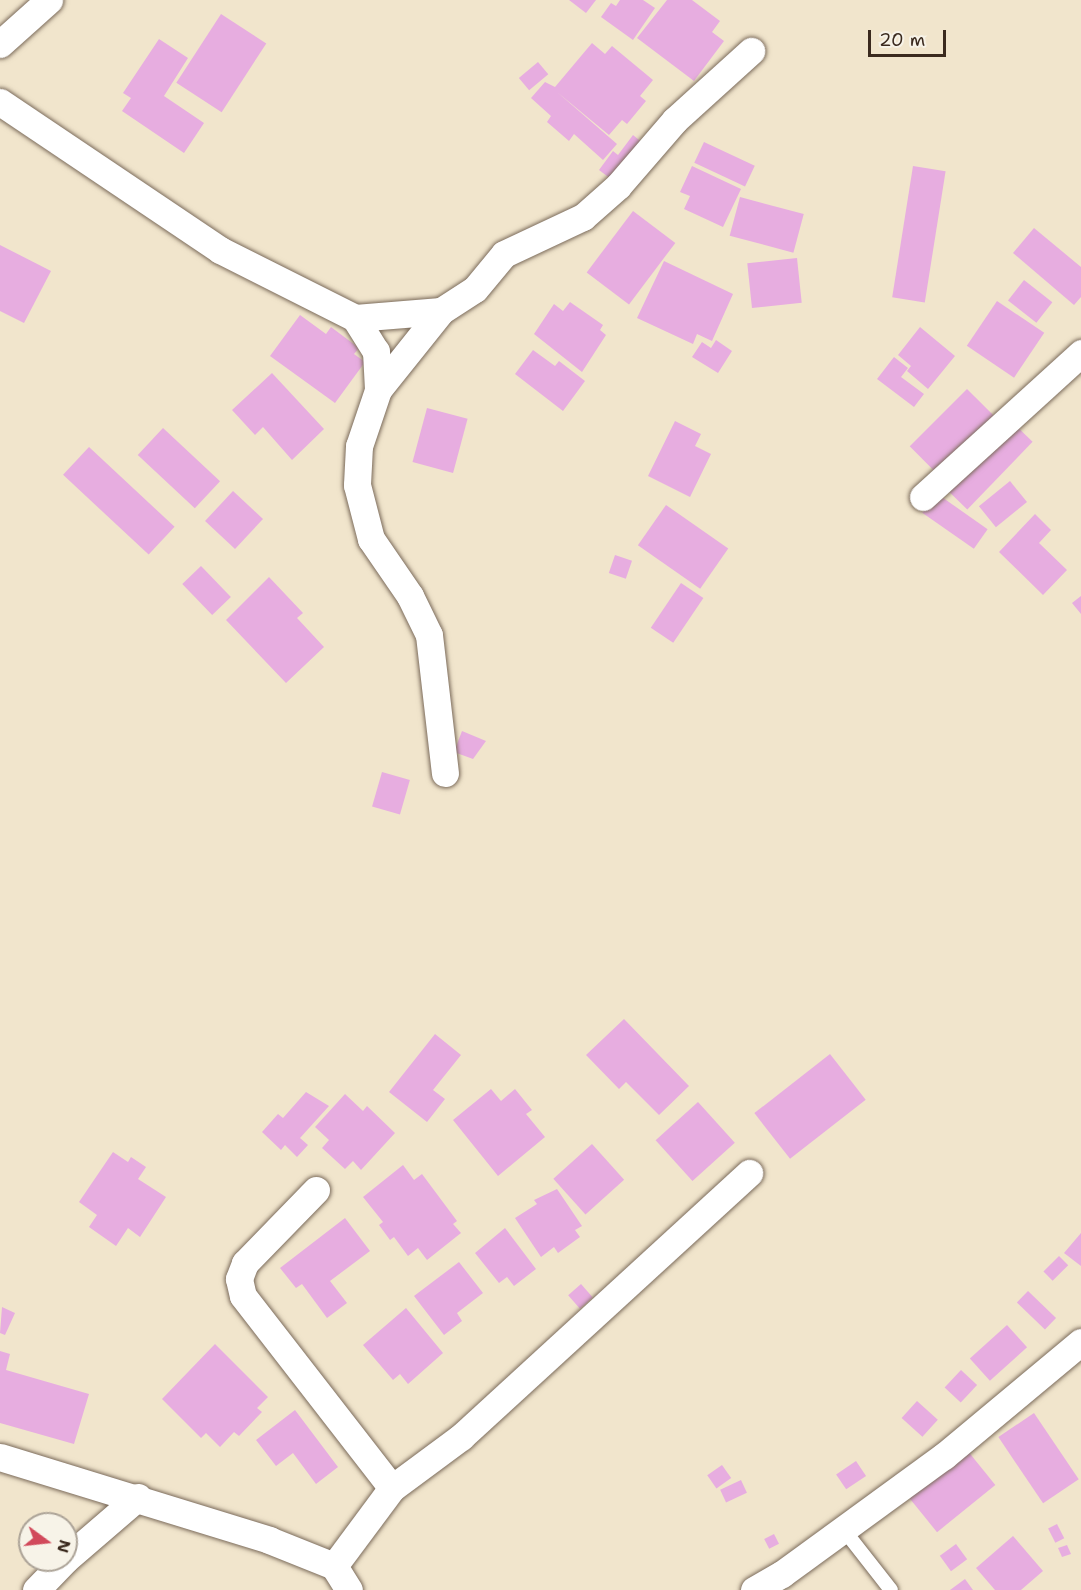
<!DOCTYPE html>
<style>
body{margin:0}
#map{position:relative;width:1081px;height:1590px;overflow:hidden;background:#f1e5cc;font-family:"Shantell Sans",sans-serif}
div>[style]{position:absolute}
.building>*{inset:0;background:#e7ade0;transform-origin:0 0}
.roads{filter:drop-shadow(0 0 2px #7b6b5b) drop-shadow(0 0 2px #7b6b5b)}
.service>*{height:14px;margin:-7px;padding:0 7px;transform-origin:7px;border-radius:7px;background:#fff}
.minor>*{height:27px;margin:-13.5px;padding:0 13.5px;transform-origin:13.5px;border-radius:13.5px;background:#fff}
span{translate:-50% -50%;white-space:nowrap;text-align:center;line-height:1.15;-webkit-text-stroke:6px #f7f3e8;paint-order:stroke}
.north{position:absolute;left:18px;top:1512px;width:60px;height:60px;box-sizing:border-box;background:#f7f3e8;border:2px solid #aca397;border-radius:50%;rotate:105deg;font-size:16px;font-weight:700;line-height:24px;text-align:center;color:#3b2a1e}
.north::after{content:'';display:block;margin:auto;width:21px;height:27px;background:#d1495b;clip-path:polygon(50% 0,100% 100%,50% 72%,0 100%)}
.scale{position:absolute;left:868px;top:30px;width:78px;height:27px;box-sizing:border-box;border:3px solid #3b2a1e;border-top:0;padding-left:8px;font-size:18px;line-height:21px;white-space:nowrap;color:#3b2a1e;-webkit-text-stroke:4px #f7f3e8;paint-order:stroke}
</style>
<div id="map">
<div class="building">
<i style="clip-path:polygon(569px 0,596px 0,586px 13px)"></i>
<i style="clip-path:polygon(620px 0,643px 0,655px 8px,633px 40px,601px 17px,611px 3px,616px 6px)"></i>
<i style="clip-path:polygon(667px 0,692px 0,720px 21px,712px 32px,724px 41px,694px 81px,637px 38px)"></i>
<i style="left:221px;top:14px;width:54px;height:82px;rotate:33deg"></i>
<i style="clip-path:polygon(159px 39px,188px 58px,164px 96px,204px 123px,184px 153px,122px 111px,131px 98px,123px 93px)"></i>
<i style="clip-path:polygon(592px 43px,605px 54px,612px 46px,653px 80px,640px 96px,646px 101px,627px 124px,622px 120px,609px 135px,557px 92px,617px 144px,603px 160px,574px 134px,569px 141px,547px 122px,551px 116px,531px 98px,545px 82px,555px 87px)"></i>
<i style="left:538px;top:62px;width:16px;height:25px;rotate:50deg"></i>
<i style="clip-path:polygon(633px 135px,644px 144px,615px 182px,599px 170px,613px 151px,618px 155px)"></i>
<i style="left:704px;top:142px;width:56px;height:23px;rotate:25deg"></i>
<i style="clip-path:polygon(692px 166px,741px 189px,723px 227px,684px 209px,690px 196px,680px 192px)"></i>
<i style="left:913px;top:166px;width:33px;height:133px;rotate:9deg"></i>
<i style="left:740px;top:197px;width:66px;height:40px;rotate:15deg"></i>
<i style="left:633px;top:211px;width:53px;height:77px;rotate:37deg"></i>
<i style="clip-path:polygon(1034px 228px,1081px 267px,1081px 297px,1074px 305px,1013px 253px)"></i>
<i style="clip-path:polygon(0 245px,51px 271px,24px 323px,0 311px)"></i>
<i style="left:797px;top:258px;width:45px;height:50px;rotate:84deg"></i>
<i style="clip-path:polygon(664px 261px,733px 294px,712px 341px,697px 334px,693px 344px,637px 318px)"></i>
<i style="left:1024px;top:280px;width:36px;height:26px;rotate:38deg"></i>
<i style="left:997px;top:301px;width:57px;height:54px;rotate:34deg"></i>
<i style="clip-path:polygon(570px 302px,603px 325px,600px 330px,606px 335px,582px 372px,534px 334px,554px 304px,563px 311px)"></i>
<i style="clip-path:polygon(300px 315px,326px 334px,331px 327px,359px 348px,354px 354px,365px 362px,335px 403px,270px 356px)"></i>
<i style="clip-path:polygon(920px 327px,955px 356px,928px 389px,907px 371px,911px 366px,898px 355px)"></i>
<i style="clip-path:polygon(716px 340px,732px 351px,718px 373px,692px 357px,702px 342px,711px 348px)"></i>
<i style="clip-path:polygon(533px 350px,555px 366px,559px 361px,585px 381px,563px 411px,515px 374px)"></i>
<i style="clip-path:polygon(894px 357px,908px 368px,901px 377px,924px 394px,914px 407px,877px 379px)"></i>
<i style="clip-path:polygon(272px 373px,324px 429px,292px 460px,263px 427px,255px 435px,232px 410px)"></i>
<i style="left:967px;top:389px;width:38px;height:81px;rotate:45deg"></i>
<i style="left:427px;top:408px;width:42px;height:56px;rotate:15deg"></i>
<i style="clip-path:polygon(675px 421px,701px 434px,695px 446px,711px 454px,690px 497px,648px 476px)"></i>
<i style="left:1011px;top:421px;width:30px;height:94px;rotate:44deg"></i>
<i style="left:163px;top:428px;width:78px;height:37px;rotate:43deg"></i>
<i style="left:89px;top:447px;width:117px;height:38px;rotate:43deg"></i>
<i style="left:1010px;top:481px;width:27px;height:40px;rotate:51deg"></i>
<i style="left:233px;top:491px;width:41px;height:41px;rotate:43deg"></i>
<i style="left:936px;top:493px;width:63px;height:24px;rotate:35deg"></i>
<i style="left:666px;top:505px;width:76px;height:49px;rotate:35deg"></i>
<i style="clip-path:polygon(1035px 514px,1051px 530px,1039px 543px,1067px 570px,1043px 595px,999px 552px)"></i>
<i style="left:615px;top:555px;width:18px;height:19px;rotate:19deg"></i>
<i style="left:201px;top:566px;width:43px;height:26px;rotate:46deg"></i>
<i style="clip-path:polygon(269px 577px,303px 613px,297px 618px,324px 647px,286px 683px,226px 620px)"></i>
<i style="left:681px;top:583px;width:27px;height:54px;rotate:34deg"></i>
<i style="clip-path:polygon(1081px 596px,1081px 614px,1072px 603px)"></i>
<i style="clip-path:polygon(462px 731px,486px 741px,473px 759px,454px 752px)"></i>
<i style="left:382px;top:772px;width:29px;height:36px;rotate:16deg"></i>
<i style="clip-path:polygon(624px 1019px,689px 1086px,659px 1115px,626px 1082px,619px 1089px,586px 1055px)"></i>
<i style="clip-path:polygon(435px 1034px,461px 1055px,433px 1090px,445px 1099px,427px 1122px,389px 1092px)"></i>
<i style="left:830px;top:1054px;width:58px;height:96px;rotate:52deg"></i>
<i style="clip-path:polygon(491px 1089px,501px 1101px,515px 1089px,532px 1110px,526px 1114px,545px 1137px,498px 1176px,453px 1120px)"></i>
<i style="clip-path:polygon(306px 1092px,329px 1106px,300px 1138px,308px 1145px,297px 1157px,285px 1145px,281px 1150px,262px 1132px,278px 1114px,283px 1118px)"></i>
<i style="clip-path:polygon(345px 1094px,363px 1111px,367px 1106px,395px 1133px,361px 1170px,353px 1161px,345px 1169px,322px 1148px,329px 1140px,315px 1127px)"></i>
<i style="left:698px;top:1102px;width:55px;height:57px;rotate:48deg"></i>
<i style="left:592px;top:1144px;width:48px;height:52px;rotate:48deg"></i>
<i style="clip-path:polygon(113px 1152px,128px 1162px,131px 1157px,146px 1167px,138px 1179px,166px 1197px,140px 1237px,128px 1228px,116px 1246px,89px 1227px,97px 1215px,79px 1202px)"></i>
<i style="clip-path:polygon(403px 1165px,414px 1180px,422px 1174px,457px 1221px,453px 1224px,461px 1233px,427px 1260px,418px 1248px,408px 1256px,394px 1237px,390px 1240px,379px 1225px,383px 1222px,363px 1197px)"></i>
<i style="clip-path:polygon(557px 1189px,582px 1226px,575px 1230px,580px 1237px,558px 1253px,554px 1247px,541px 1257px,515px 1218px,537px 1204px,534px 1200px)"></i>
<i style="clip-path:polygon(345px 1218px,370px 1251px,330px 1281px,347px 1303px,327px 1318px,302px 1284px,296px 1288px,280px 1268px)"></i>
<i style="clip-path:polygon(505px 1228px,536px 1269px,514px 1286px,507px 1277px,499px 1283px,475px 1253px)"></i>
<i style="clip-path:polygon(1081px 1233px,1081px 1266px,1064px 1253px)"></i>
<i style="left:1059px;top:1256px;width:13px;height:22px;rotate:45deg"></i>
<i style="clip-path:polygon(459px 1262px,483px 1293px,457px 1313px,462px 1321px,444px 1335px,414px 1296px)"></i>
<i style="left:581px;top:1284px;width:18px;height:17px;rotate:49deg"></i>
<i style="left:1028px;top:1291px;width:39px;height:16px;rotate:44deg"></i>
<i style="clip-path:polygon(2px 1307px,15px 1313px,5px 1335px,0 1333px)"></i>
<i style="clip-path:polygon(406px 1308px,443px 1353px,408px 1384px,400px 1374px,393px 1380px,363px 1345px)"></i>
<i style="left:1007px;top:1325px;width:30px;height:50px;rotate:48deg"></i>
<i style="clip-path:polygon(215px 1344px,268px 1397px,257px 1408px,262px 1412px,239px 1436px,234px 1432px,220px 1447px,206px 1433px,201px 1438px,162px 1399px)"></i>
<i style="clip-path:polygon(0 1351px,10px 1354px,6px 1370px,89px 1394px,74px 1444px,0 1423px)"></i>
<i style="left:961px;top:1370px;width:22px;height:24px;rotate:43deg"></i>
<i style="left:917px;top:1401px;width:28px;height:23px;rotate:42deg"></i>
<i style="clip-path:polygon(295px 1410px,338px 1467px,316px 1484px,293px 1453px,276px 1466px,256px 1440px)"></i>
<i style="left:1034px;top:1413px;width:80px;height:43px;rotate:56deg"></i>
<i style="left:967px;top:1450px;width:45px;height:75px;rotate:51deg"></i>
<i style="left:856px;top:1461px;width:18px;height:24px;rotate:56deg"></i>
<i style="left:722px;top:1465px;width:16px;height:18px;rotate:55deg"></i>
<i style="left:741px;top:1480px;width:14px;height:23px;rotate:65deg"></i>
<i style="left:1057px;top:1524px;width:16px;height:10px;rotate:63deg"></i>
<i style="left:774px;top:1534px;width:11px;height:11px;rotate:63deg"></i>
<i style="clip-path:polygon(1013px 1536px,1043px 1571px,1021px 1590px,995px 1590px,976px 1568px)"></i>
<i style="left:956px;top:1544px;width:19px;height:20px;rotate:54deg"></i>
<i style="clip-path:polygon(1067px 1545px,1071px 1554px,1062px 1557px,1058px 1548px)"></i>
<i style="clip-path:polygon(965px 1579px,973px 1590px,950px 1590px)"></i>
</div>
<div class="roads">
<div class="service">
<i style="left:844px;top:1530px;width:76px;rotate:51.9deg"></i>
</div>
<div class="minor">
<i style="left:0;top:44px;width:66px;rotate:-41.9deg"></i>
<i style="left:0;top:102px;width:265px;rotate:33.9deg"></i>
<i style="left:220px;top:250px;width:151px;rotate:26.7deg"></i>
<i style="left:355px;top:318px;width:86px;rotate:-4.7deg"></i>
<i style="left:441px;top:311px;width:40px;rotate:-32.9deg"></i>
<i style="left:475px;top:289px;width:45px;rotate:-50.4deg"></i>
<i style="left:504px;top:254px;width:87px;rotate:-25.1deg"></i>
<i style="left:583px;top:217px;width:47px;rotate:-41.5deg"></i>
<i style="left:618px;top:186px;width:87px;rotate:-49.2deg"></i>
<i style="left:675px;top:120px;width:103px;rotate:-42.2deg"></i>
<i style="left:441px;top:311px;width:101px;rotate:128.6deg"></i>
<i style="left:378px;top:390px;width:59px;rotate:108.7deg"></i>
<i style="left:359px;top:446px;width:39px;rotate:93deg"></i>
<i style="left:357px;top:485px;width:56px;rotate:75.5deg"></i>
<i style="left:371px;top:539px;width:69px;rotate:55.6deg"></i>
<i style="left:410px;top:596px;width:43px;rotate:64deg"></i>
<i style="left:429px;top:635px;width:139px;rotate:83.4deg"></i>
<i style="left:355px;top:318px;width:39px;rotate:58deg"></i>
<i style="left:376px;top:351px;width:39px;rotate:87deg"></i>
<i style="left:923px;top:497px;width:214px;rotate:-42.3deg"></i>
<i style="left:316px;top:1190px;width:102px;rotate:134.2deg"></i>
<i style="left:245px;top:1263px;width:17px;rotate:111deg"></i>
<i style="left:239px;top:1279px;width:17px;rotate:77deg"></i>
<i style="left:243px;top:1296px;width:243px;rotate:52.2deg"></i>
<i style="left:0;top:1457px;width:282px;rotate:17.1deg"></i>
<i style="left:269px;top:1540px;width:70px;rotate:21.8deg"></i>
<i style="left:334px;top:1566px;width:28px;rotate:58deg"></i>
<i style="left:66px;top:1559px;width:95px;rotate:-40.7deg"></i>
<i style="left:334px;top:1566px;width:97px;rotate:-53.4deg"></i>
<i style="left:392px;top:1488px;width:86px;rotate:-36.5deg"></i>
<i style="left:461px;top:1437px;width:391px;rotate:-42.5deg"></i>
<i style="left:36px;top:1590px;width:42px;rotate:-46deg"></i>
<i style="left:754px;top:1590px;width:32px;rotate:-30deg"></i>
<i style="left:782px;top:1574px;width:200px;rotate:-36.1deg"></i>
<i style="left:944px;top:1456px;width:178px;rotate:-39.8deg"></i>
</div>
</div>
<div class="north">N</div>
<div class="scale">20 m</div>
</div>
